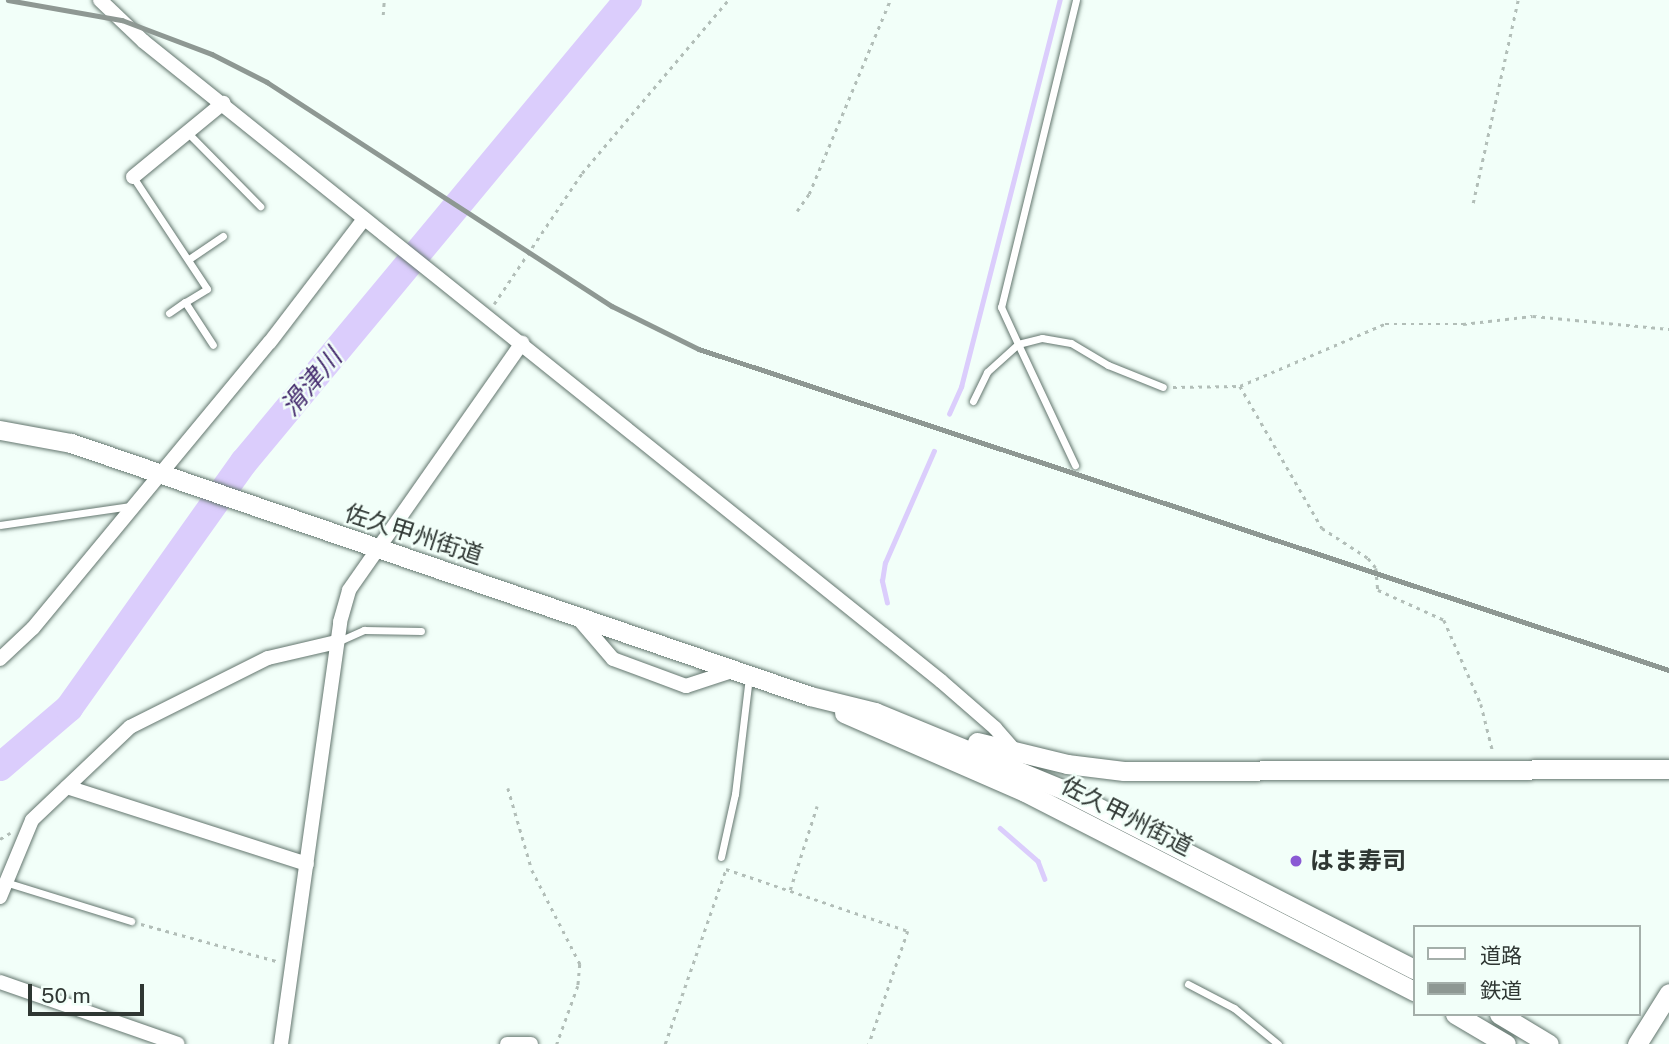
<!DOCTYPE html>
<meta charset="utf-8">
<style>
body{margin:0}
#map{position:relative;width:1669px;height:1044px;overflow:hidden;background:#f2fff9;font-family:"Public Sans","Noto Sans JP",sans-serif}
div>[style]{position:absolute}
.stream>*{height:4.5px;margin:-2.25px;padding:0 2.25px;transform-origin:2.25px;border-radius:2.25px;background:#dbcdfc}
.river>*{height:28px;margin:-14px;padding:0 14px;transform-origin:14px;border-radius:14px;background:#dbcdfc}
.path>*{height:2.5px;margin-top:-1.25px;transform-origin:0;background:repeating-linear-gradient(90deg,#b2beb8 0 3.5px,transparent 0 8.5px)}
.roads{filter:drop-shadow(0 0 2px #63766e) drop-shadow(0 0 2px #63766e)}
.lane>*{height:7px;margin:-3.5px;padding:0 3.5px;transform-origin:3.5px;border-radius:3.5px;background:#fff}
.street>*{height:14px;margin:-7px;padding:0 7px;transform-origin:7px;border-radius:7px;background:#fff}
.secondary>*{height:19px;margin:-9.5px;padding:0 9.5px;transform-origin:9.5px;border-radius:9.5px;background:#fff}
.rail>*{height:4.5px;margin:-2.25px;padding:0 2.25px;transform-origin:2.25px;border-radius:2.25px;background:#8e9893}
.dots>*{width:19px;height:19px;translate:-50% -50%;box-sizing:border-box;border:4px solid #f2fff9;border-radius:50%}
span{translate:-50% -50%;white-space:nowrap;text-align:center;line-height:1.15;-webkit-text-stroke:5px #f2fff9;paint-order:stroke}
.street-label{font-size:24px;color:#2f3733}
.poi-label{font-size:24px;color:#2f3733;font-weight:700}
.left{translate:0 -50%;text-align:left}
.water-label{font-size:26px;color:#452b6e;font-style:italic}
.legend{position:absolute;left:1413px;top:925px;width:228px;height:91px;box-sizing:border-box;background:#f2fff9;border:2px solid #a4afaa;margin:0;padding:9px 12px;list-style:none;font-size:21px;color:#2f3733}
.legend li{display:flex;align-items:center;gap:14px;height:35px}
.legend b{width:35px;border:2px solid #a4afaa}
.scale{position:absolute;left:28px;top:984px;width:116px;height:32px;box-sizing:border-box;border:4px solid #2f3733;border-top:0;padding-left:9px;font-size:21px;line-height:24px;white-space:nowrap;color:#2f3733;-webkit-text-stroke:5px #f2fff9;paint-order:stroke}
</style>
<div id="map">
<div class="stream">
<i style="left:949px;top:414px;width:30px;rotate:-66deg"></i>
<i style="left:961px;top:387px;width:399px;rotate:-75.7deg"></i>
<i style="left:887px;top:603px;width:23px;rotate:-103deg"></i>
<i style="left:882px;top:581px;width:18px;rotate:-81deg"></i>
<i style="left:885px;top:563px;width:122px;rotate:-66.4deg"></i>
<i style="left:1000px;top:828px;width:50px;rotate:41deg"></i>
<i style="left:1038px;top:861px;width:19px;rotate:69deg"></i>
</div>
<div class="river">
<i style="left:0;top:767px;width:91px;rotate:-40.5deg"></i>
<i style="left:69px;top:708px;width:302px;rotate:-54.6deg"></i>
<i style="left:244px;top:462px;width:601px;rotate:-50.27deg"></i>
</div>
<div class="path">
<i style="left:383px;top:15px;width:15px;rotate:-86deg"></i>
<i style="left:1473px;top:203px;width:208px;rotate:-77.5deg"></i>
<i style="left:797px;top:211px;width:21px;rotate:-55deg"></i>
<i style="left:809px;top:194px;width:210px;rotate:-67.3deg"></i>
<i style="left:494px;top:304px;width:158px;rotate:-56.1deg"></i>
<i style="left:582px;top:173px;width:226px;rotate:-49.8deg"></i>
<i style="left:1240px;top:386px;width:158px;rotate:-23.2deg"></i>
<i style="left:1385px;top:324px;width:78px"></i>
<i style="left:1463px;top:324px;width:70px;rotate:-6.5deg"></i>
<i style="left:1533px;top:316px;width:137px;rotate:5.5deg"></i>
<i style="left:1173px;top:387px;width:67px;rotate:-0.9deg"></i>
<i style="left:1240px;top:386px;width:164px;rotate:60deg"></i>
<i style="left:1322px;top:528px;width:55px;rotate:33.1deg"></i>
<i style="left:1368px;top:558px;width:13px;rotate:51deg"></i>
<i style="left:1376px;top:568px;width:22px;rotate:85deg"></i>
<i style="left:1378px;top:590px;width:72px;rotate:24.4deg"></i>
<i style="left:1444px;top:620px;width:92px;rotate:66.2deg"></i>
<i style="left:1481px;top:704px;width:49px;rotate:76deg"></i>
<i style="left:508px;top:788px;width:85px;rotate:73.7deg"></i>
<i style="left:532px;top:870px;width:106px;rotate:62.9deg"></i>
<i style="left:580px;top:964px;width:22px;rotate:95deg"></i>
<i style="left:578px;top:986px;width:62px;rotate:109.9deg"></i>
<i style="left:0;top:839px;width:12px;rotate:-31deg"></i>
<i style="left:790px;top:890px;width:88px;rotate:-72.2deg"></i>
<i style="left:141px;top:924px;width:144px;rotate:15.3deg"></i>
<i style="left:665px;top:1044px;width:185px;rotate:-70.8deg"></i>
<i style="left:726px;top:869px;width:192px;rotate:18.8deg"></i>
<i style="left:908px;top:931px;width:120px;rotate:109deg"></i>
</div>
<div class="roads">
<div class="lane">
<i style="left:1076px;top:0;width:316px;rotate:103.7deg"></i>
<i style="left:1001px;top:307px;width:41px;rotate:65.3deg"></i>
<i style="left:1018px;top:344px;width:25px;rotate:-14deg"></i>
<i style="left:1042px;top:338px;width:29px;rotate:10deg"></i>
<i style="left:1071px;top:343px;width:43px;rotate:30.7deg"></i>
<i style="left:1108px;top:365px;width:59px;rotate:21.8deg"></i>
<i style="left:188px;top:133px;width:103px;rotate:45.4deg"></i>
<i style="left:133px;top:177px;width:134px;rotate:56.5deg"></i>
<i style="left:207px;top:289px;width:26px;rotate:149deg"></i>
<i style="left:185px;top:302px;width:51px;rotate:56.9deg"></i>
<i style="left:189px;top:259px;width:41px;rotate:-34.1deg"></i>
<i style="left:169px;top:313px;width:19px;rotate:-35deg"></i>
<i style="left:973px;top:401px;width:32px;rotate:-64deg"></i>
<i style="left:987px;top:372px;width:42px;rotate:-42.1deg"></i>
<i style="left:1018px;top:344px;width:134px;rotate:64.8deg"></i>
<i style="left:0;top:525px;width:132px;rotate:-8.3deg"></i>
<i style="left:337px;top:642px;width:30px;rotate:-24deg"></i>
<i style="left:364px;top:630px;width:57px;rotate:1deg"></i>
<i style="left:721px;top:857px;width:65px;rotate:-77.5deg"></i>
<i style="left:735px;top:794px;width:119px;rotate:-83.2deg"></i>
<i style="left:8px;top:883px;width:129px;rotate:17.2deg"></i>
<i style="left:1188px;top:984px;width:52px;rotate:27.6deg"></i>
<i style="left:1234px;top:1008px;width:57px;rotate:39.3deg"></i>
</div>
<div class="street">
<i style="left:100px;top:0;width:59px;rotate:43.6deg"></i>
<i style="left:143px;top:41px;width:1023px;rotate:38.73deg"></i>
<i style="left:941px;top:681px;width:72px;rotate:41deg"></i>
<i style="left:995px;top:728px;width:30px;rotate:49deg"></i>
<i style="left:133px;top:177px;width:117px;rotate:-39.4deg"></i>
<i style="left:577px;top:617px;width:55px;rotate:49.4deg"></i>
<i style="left:613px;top:659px;width:78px;rotate:20.3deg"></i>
<i style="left:686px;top:686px;width:52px;rotate:-18.1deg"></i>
<i style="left:0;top:659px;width:45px;rotate:-43.2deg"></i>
<i style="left:33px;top:628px;width:371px;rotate:-50.4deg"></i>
<i style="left:270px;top:342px;width:155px;rotate:-52.6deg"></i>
<i style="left:67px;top:787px;width:252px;rotate:17.8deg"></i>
<i style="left:0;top:897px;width:83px;rotate:-67.4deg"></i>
<i style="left:32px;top:820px;width:135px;rotate:-43.5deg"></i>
<i style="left:130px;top:727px;width:154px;rotate:-26.6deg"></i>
<i style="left:268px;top:658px;width:71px;rotate:-13.1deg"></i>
<i style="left:0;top:982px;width:188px;rotate:19.2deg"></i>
<i style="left:281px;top:1044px;width:426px;rotate:-82deg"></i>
<i style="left:340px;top:622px;width:33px;rotate:-74deg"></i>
<i style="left:349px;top:590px;width:302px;rotate:-55deg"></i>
<i style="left:507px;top:1044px;width:24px"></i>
</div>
<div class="secondary">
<i style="left:0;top:430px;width:72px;rotate:10.4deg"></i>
<i style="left:71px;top:443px;width:781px;rotate:18.9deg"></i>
<i style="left:810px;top:696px;width:67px;rotate:13.8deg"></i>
<i style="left:875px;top:712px;width:204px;rotate:22.4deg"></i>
<i style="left:1064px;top:790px;width:394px;rotate:27.1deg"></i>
<i style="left:844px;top:713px;width:197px;rotate:23.6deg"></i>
<i style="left:1025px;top:792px;width:438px;rotate:27.1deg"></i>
<i style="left:977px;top:742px;width:93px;rotate:13.7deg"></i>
<i style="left:1067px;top:764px;width:57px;rotate:7deg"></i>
<i style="left:1124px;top:771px;width:545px;rotate:-0.21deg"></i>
<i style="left:1455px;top:1014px;width:59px;rotate:30.5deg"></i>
<i style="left:1499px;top:1014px;width:58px;rotate:31deg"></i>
<i style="left:1637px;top:1044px;width:60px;rotate:-57.9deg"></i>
</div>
</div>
<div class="rail">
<i style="left:8px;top:0;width:116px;rotate:10deg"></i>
<i style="left:122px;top:20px;width:96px;rotate:20.7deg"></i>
<i style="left:212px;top:54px;width:62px;rotate:27deg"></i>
<i style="left:267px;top:82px;width:411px;rotate:33deg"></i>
<i style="left:612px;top:306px;width:97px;rotate:26.3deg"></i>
<i style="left:699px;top:349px;width:1022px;rotate:18.31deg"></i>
</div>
<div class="dots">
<i style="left:1296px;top:861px;background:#8a5ad4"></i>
</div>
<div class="street-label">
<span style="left:414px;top:534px;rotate:18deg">佐久甲州街道</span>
<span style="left:1127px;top:816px;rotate:27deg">佐久甲州街道</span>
</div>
<div class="poi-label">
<span class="left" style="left:1310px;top:861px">はま寿司</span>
</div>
<div class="water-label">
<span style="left:311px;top:382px;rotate:-50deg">滑津川</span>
</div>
<ul class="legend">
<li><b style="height:9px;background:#fff"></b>道路</li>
<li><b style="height:9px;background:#8e9893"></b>鉄道</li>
</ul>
<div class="scale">50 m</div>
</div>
